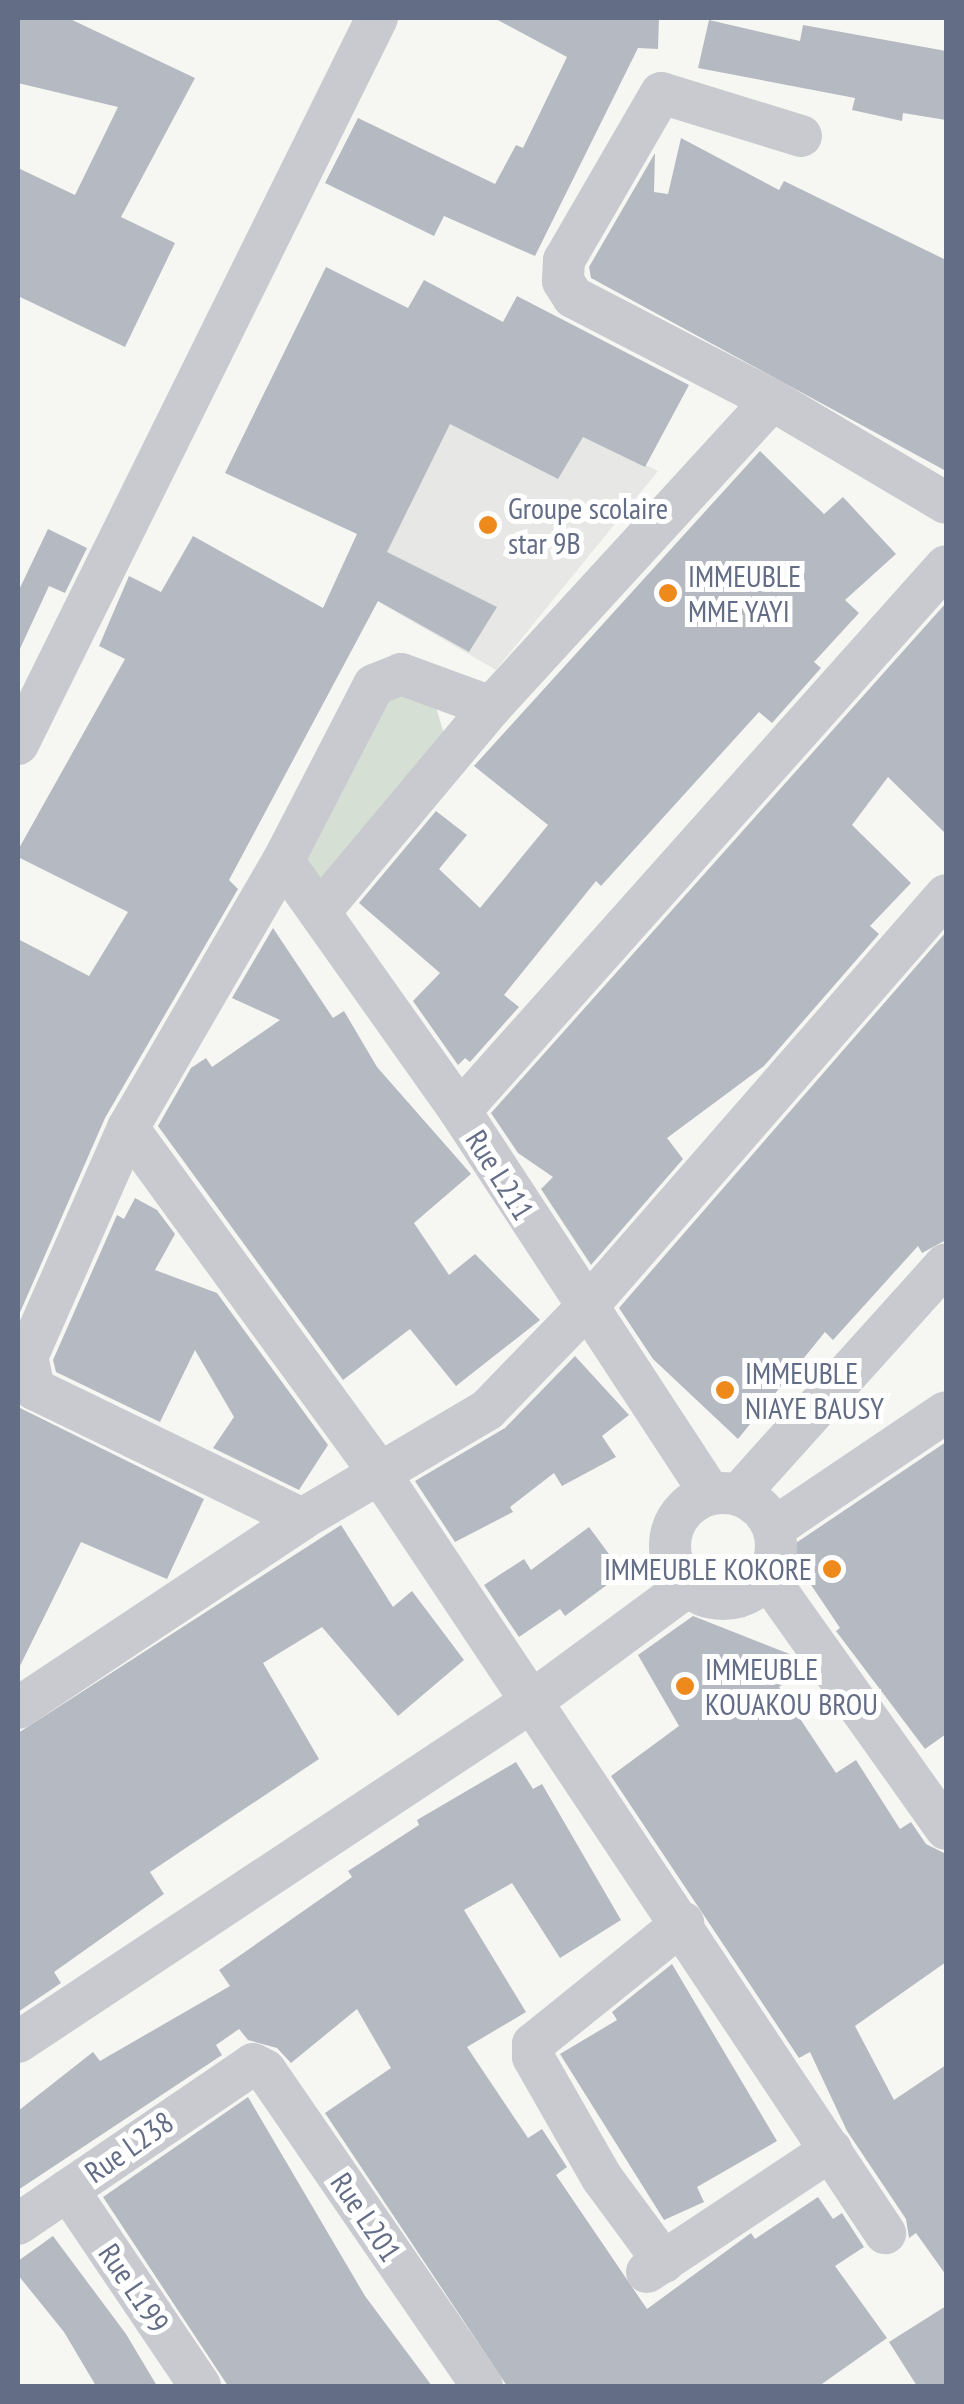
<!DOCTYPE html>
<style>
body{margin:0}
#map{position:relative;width:964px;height:2404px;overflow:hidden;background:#f6f7f3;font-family:"PT Sans Narrow",sans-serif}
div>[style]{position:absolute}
.built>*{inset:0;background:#e7e7e6}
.green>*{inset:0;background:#d5dfd4}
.building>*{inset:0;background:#b5b9c1}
.minor>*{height:42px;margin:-21px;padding:0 21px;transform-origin:21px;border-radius:21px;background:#c9cacf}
.minor>.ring{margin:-21px;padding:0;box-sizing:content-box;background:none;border:42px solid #c9cacf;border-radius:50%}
.dots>*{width:28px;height:28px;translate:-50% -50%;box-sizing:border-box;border:5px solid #fff;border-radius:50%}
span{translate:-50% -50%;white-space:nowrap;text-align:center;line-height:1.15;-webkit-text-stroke:10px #fff;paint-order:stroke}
.poi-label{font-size:30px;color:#646d86}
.left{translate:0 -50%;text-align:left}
.right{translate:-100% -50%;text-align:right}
.street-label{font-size:30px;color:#646d86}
.frame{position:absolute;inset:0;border:20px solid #646d86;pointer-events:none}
</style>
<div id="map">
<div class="built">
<i style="clip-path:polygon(436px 364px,658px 471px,496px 670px,337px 578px)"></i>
</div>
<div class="green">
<i style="clip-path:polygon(381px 688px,436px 707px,444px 734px,325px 891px,298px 855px)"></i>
</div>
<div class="building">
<i style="clip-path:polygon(18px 18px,68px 18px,195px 78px,121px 217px,175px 243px,125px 347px,18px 296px,18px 168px,75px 195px,118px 107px,18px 83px)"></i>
<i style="clip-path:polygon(494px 18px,659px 18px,658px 49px,638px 48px,535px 256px,444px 216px,434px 236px,325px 183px,358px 118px,495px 184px,516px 145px,523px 148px,567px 57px)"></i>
<i style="clip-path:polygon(709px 20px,800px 41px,803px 25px,946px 51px,946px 120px,903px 113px,902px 121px,852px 110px,855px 98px,698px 68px)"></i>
<i style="clip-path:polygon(681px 138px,779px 190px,784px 181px,946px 260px,946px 471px,591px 278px,589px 267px,655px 153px,654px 192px,668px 194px)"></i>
<i style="clip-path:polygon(326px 267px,408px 308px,424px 280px,503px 322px,517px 296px,689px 385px,645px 467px,583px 437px,558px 479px,450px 424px,387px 552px,497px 607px,469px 652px,378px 601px,229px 880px,238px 889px,105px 1118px,18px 1317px,18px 939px,89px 976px,128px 912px,18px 857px,18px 850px,125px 659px,99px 646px,129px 576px,161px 592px,193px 536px,323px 608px,357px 534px,225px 473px)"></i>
<i style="clip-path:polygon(760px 451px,824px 514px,843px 497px,896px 554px,845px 600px,859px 613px,814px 662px,821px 668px,772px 723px,759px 712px,601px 886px,596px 881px,504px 995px,519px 1007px,470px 1062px,465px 1058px,458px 1065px,413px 1001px,440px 973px,359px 903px,436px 811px,467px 835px,439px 869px,480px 908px,548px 825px,474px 766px)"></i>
<i style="clip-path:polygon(48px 529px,87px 548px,65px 593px,49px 586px,18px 653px,18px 592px)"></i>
<i style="clip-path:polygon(946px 603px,946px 834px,888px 777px,852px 825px,911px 883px,870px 926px,879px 934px,764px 1066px,667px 1138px,683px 1159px,591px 1265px,541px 1189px,553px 1177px,518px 1153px,491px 1113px)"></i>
<i style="clip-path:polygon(273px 928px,333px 1018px,344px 1011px,377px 1067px,471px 1174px,414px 1223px,449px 1275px,475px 1254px,540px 1320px,456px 1386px,410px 1329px,343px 1380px,158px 1126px,191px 1068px,206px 1058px,212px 1067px,280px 1020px,232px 998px)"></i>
<i style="clip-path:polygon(946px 932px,946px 1240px,922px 1253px,918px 1246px,833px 1340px,825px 1332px,738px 1439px,653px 1359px,619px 1308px)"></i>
<i style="clip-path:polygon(135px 1198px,157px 1210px,175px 1234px,155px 1270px,217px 1293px,328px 1445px,299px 1490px,213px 1448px,234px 1417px,195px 1350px,160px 1422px,56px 1372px,53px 1360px,117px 1215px,124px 1219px)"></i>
<i style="clip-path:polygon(575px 1356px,629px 1415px,602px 1436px,616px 1457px,562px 1486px,554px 1473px,510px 1507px,513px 1512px,455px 1542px,415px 1481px,505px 1428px)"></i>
<i style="clip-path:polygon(18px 1407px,204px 1499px,167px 1579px,81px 1542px,18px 1670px)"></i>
<i style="clip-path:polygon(946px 1442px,946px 1734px,925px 1749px,836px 1631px,840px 1628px,787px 1549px)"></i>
<i style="clip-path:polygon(341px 1525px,393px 1607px,412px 1591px,464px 1660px,398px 1716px,322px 1627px,263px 1663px,319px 1759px,150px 1872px,164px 1894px,54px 1972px,61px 1983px,18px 2012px,18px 1733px)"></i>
<i style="clip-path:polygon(589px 1527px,623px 1573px,565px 1616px,560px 1609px,519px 1637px,484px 1585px,524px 1559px,531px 1570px)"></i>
<i style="clip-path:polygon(693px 1616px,792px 1655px,803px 1671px,779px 1687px,836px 1773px,856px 1760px,900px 1829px,911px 1822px,926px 1844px,946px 1854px,946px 1962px,855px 2026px,894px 2100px,946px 2065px,946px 2275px,916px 2233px,909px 2238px,906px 2219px,847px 2131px,810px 2052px,799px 2058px,611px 1776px,679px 1726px,638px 1655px)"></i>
<i style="clip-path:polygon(516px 1762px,533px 1789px,542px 1784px,621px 1920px,560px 1958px,512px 1883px,464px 1910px,526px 2012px,467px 2047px,528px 2138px,542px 2129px,567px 2167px,556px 2175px,647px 2309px,751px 2233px,755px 2239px,818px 2197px,833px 2219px,842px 2213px,864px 2247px,835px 2266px,887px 2338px,819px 2386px,507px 2386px,325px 2113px,391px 2068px,357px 2009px,291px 2063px,277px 2048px,248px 2040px,239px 2029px,216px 2045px,222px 2055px,18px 2190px,18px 2111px,93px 2052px,100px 2061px,230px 1986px,219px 1970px,352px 1877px,348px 1871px,419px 1825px,417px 1820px)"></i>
<i style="clip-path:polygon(672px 1964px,777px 2141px,697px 2187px,704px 2202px,664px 2220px,560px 2054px,617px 2020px,612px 2012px)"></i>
<i style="clip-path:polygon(248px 2097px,365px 2296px,432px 2386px,228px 2386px,103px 2197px)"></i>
<i style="clip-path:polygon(53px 2236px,126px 2334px,157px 2386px,96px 2386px,64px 2332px,18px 2275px,18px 2261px)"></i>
<i style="clip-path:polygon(946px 2306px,946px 2386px,917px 2386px,889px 2342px)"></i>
</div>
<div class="minor">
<i style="left:801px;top:136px;width:146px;rotate:-162.9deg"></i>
<i style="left:661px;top:93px;width:193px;rotate:120.1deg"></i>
<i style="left:564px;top:260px;width:21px;rotate:93deg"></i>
<i style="left:563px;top:281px;width:19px;rotate:58deg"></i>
<i style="left:573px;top:297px;width:224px;rotate:27.4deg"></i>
<i style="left:772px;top:400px;width:202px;rotate:30.6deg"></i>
<i style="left:18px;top:744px;width:810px;rotate:-63.69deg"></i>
<i style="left:283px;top:861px;width:306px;rotate:54.7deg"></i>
<i style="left:460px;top:1111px;width:458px;rotate:56.8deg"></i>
<i style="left:322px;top:909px;width:263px;rotate:-50.1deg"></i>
<i style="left:491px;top:707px;width:416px;rotate:-47.5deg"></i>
<i style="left:460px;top:1111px;width:730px;rotate:-48.28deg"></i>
<i style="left:128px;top:1128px;width:428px;rotate:53.9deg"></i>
<i style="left:380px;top:1474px;width:912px;rotate:56.36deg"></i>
<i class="ring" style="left:670px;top:1493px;width:64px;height:64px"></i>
<i style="left:739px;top:1494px;width:309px;rotate:-48deg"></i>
<i style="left:302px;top:1519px;width:298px;rotate:-154.1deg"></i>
<i style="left:34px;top:1389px;width:33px;rotate:-102deg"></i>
<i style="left:27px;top:1357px;width:250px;rotate:-66.2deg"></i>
<i style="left:128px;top:1128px;width:309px;rotate:-59.9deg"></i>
<i style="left:283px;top:861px;width:198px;rotate:-62.7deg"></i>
<i style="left:374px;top:685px;width:29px;rotate:-22deg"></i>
<i style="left:401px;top:674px;width:96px;rotate:20.1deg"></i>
<i style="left:774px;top:1528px;width:207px;rotate:-34deg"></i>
<i style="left:767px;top:1577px;width:309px;rotate:54.6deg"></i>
<i style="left:18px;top:1708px;width:341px;rotate:-33.6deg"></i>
<i style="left:302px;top:1519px;width:215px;rotate:-30.5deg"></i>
<i style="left:487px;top:1410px;width:141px;rotate:-45.9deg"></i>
<i style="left:585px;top:1309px;width:549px;rotate:-48.91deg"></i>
<i style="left:18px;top:2042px;width:612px;rotate:-33.53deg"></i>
<i style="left:528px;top:1704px;width:199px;rotate:-36.4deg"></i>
<i style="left:68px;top:2190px;width:236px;rotate:56deg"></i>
<i style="left:18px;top:2224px;width:284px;rotate:-34.2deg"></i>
<i style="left:253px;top:2064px;width:13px;rotate:27deg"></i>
<i style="left:265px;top:2070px;width:383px;rotate:55.5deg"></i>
<i style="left:664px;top:2262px;width:104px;rotate:-126.4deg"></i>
<i style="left:602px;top:2178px;width:139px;rotate:-119.7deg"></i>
<i style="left:533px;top:2057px;width:13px;rotate:-90deg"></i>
<i style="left:533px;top:2044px;width:193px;rotate:-38.9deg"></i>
<i style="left:647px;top:2272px;width:221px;rotate:-33.5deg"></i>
</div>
<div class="dots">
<i style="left:488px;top:525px;background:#ee891c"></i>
<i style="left:668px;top:593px;background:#ee891c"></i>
<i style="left:725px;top:1390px;background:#ee891c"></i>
<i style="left:832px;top:1569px;background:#ee891c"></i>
<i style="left:685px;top:1686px;background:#ee891c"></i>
</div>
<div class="poi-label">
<span class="left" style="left:508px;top:525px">Groupe scolaire<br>star 9B</span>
<span class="left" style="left:688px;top:593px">IMMEUBLE<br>MME YAYI</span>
<span class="left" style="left:745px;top:1390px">IMMEUBLE<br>NIAYE BAUSY</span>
<span class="right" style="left:812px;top:1569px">IMMEUBLE KOKORE</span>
<span class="left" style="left:705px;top:1686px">IMMEUBLE<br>KOUAKOU BROU</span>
</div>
<div class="street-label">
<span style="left:500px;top:1175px;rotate:58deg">Rue L211</span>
<span style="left:129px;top:2147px;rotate:-35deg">Rue L238</span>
<span style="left:366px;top:2217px;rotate:56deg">Rue L201</span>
<span style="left:134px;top:2288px;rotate:56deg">Rue L199</span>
</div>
<div class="frame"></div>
</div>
